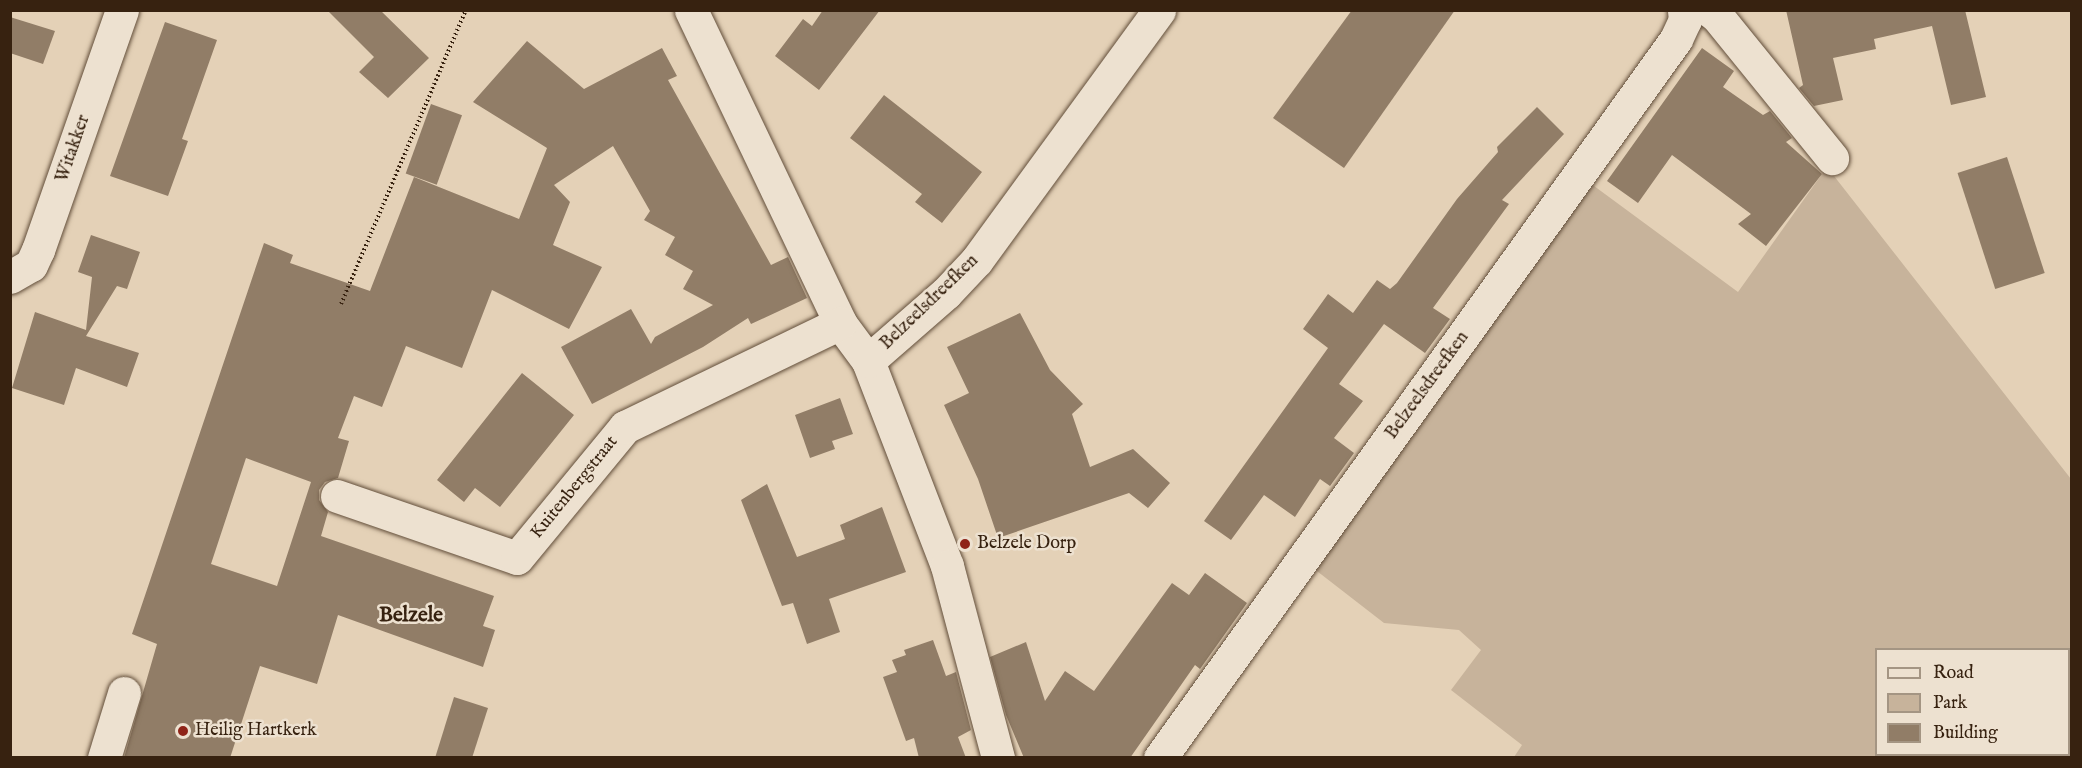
<!DOCTYPE html>
<style>
body{margin:0}
#map{position:relative;width:2082px;height:768px;overflow:hidden;background:#e4d1b7;font-family:"IM FELL English",serif}
div>[style]{position:absolute}
.green>*{inset:0;background:#c7b39b}
.building>*{inset:0;background:#917d67;transform-origin:0 0}
.path>*{height:4px;margin-top:-2px;transform-origin:0;background:repeating-linear-gradient(90deg,#372210 0 1.5px,transparent 0 4.5px)}
.roads{filter:drop-shadow(0 0 2px #624e3a) drop-shadow(0 0 2px #624e3a)}
.minor>*{height:33px;margin:-16.5px;padding:0 16.5px;transform-origin:16.5px;border-radius:16.5px;background:#ede1d0}
.dots>*{width:16px;height:16px;translate:-50% -50%;box-sizing:border-box;border:3px solid #ede1d0;border-radius:50%}
span{translate:-50% -50%;white-space:nowrap;text-align:center;line-height:1.15;-webkit-text-stroke:5px #ede1d0;paint-order:stroke}
.street-label{font-size:18px;color:#372210}
.poi-label{font-size:18px;color:#372210}
.left{translate:0 -50%;text-align:left}
.quarter-label{font-size:21px;color:#372210;font-weight:700}
.frame{position:absolute;inset:0;border:12px solid #372210;pointer-events:none}
.legend{position:absolute;left:1875px;top:648px;width:195px;height:108px;box-sizing:border-box;background:#ede1d0;border:2px solid #a49583;margin:0;padding:8px 10px;list-style:none;font-size:18px;color:#372210}
.legend li{display:flex;align-items:center;gap:12px;height:30px}
.legend b{width:30px;border:2px solid #a49583}
</style>
<div id="map">
<div class="green">
<i style="clip-path:polygon(evenodd,1827px 167px,2071px 479px,2071px 757px,1514px 757px,1522px 745px,1451px 690px,1481px 650px,1459px 630px,1384px 623px,1313px 568px,1590px 183px,1738px 292px,1827px 167px,1876px 650px,2068px 650px,2068px 754px,1876px 754px,1876px 650px)"></i>
</div>
<div class="building">
<i style="clip-path:polygon(327px 10px,380px 10px,429px 58px,388px 98px,359px 72px,374px 57px)"></i>
<i style="clip-path:polygon(823px 10px,880px 10px,819px 90px,775px 56px,803px 19px,812px 26px)"></i>
<i style="clip-path:polygon(1352px 10px,1455px 10px,1344px 168px,1273px 118px)"></i>
<i style="clip-path:polygon(1786px 10px,1965px 10px,1986px 97px,1951px 105px,1932px 26px,1874px 39px,1876px 49px,1833px 58px,1843px 100px,1814px 106px,1799px 88px,1803px 85px)"></i>
<i style="clip-path:polygon(10px 17px,55px 31px,43px 64px,10px 53px)"></i>
<i style="clip-path:polygon(165px 22px,217px 40px,182px 139px,188px 141px,168px 196px,110px 176px)"></i>
<i style="clip-path:polygon(evenodd,527px 41px,584px 89px,662px 48px,677px 76px,668px 80px,771px 265px,788px 257px,807px 298px,751px 324px,748px 318px,703px 347px,592px 404px,561px 347px,631px 309px,651px 344px,655px 337px,713px 305px,683px 289px,693px 271px,665px 255px,675px 237px,644px 220px,650px 211px,613px 146px,554px 185px,570px 202px,553px 245px,602px 267px,569px 329px,492px 290px,462px 368px,406px 346px,382px 407px,354px 396px,338px 438px,349px 441px,338px 478px,325px 482px,319px 490px,319px 500px,328px 512px,321px 536px,494px 596px,483px 626px,495px 630px,483px 667px,338px 615px,317px 684px,260px 666px,230px 758px,124px 758px,157px 644px,132px 634px,264px 243px,293px 255px,290px 263px,370px 291px,414px 177px,519px 219px,547px 148px,473px 102px,527px 41px,246px 458px,311px 482px,277px 586px,211px 564px,246px 458px)"></i>
<i style="clip-path:polygon(1702px 48px,1734px 71px,1723px 87px,1763px 115px,1770px 111px,1792px 138px,1786px 142px,1822px 174px,1766px 246px,1738px 224px,1751px 214px,1672px 155px,1638px 203px,1607px 181px)"></i>
<i style="clip-path:polygon(884px 95px,982px 172px,942px 223px,915px 202px,922px 194px,850px 138px)"></i>
<i style="left:431px;top:104px;width:33px;height:74px;rotate:20deg"></i>
<i style="clip-path:polygon(1537px 107px,1564px 134px,1502px 200px,1509px 204px,1433px 308px,1450px 319px,1425px 353px,1384px 324px,1339px 384px,1363px 401px,1334px 438px,1354px 453px,1330px 486px,1320px 479px,1295px 517px,1264px 495px,1231px 540px,1204px 521px,1328px 348px,1303px 329px,1328px 294px,1353px 313px,1377px 280px,1390px 289px,1397px 283px,1457px 199px,1498px 152px,1497px 147px)"></i>
<i style="left:2007px;top:157px;width:122px;height:52px;rotate:72deg"></i>
<i style="clip-path:polygon(91px 235px,140px 252px,127px 289px,117px 286px,86px 336px,139px 353px,127px 387px,76px 368px,64px 405px,12px 388px,35px 312px,86px 330px,92px 277px,78px 272px)"></i>
<i style="clip-path:polygon(1020px 313px,1050px 370px,1083px 404px,1072px 414px,1090px 467px,1133px 449px,1170px 483px,1148px 508px,1129px 493px,998px 538px,978px 479px,944px 405px,969px 393px,947px 347px)"></i>
<i style="clip-path:polygon(522px 373px,574px 415px,500px 507px,475px 488px,464px 502px,437px 480px)"></i>
<i style="clip-path:polygon(840px 398px,853px 434px,832px 441px,835px 449px,810px 458px,795px 415px)"></i>
<i style="clip-path:polygon(767px 484px,797px 557px,845px 539px,840px 525px,882px 507px,906px 572px,829px 599px,840px 632px,807px 644px,793px 603px,782px 606px,741px 500px)"></i>
<i style="clip-path:polygon(1205px 573px,1247px 603px,1200px 669px,1195px 665px,1130px 758px,1024px 758px,1006px 715px,990px 657px,1026px 642px,1045px 701px,1065px 671px,1094px 691px,1172px 583px,1189px 595px)"></i>
<i style="clip-path:polygon(933px 640px,946px 676px,956px 672px,971px 730px,958px 737px,966px 758px,919px 758px,914px 738px,906px 741px,883px 677px,897px 672px,892px 660px,906px 655px,904px 650px)"></i>
<i style="clip-path:polygon(454px 697px,488px 708px,472px 758px,435px 758px)"></i>
</div>
<div class="path">
<i style="left:341px;top:304px;width:319px;rotate:-67deg"></i>
</div>
<div class="roads">
<div class="minor">
<i style="left:691px;top:10px;width:347px;rotate:64.5deg"></i>
<i style="left:840px;top:323px;width:47px;rotate:53.6deg"></i>
<i style="left:868px;top:361px;width:220px;rotate:68.9deg"></i>
<i style="left:947px;top:566px;width:199px;rotate:75.1deg"></i>
<i style="left:1709px;top:10px;width:10px;rotate:37deg"></i>
<i style="left:1717px;top:16px;width:183px;rotate:51deg"></i>
<i style="left:10px;top:277px;width:24px;rotate:-30deg"></i>
<i style="left:31px;top:265px;width:17px;rotate:-65deg"></i>
<i style="left:38px;top:250px;width:254px;rotate:-70.7deg"></i>
<i style="left:868px;top:361px;width:103px;rotate:-41.1deg"></i>
<i style="left:946px;top:293px;width:45px;rotate:-46.8deg"></i>
<i style="left:977px;top:260px;width:309px;rotate:-53.9deg"></i>
<i style="left:337px;top:496px;width:190px;rotate:19deg"></i>
<i style="left:517px;top:558px;width:170px;rotate:-50.5deg"></i>
<i style="left:625px;top:427px;width:239px;rotate:-25.8deg"></i>
<i style="left:104px;top:758px;width:68px;rotate:-72.9deg"></i>
<i style="left:1160px;top:758px;width:885px;rotate:-54.33deg"></i>
<i style="left:1676px;top:39px;width:21px;rotate:-65deg"></i>
<i style="left:1685px;top:20px;width:10px;rotate:-96deg"></i>
</div>
</div>
<div class="dots">
<i style="left:965px;top:544px;background:#8f2418"></i>
<i style="left:183px;top:731px;background:#8f2418"></i>
</div>
<div class="street-label">
<span style="left:74px;top:149px;rotate:-71deg">Witakker</span>
<span style="left:930px;top:303px;rotate:-44deg">Belzeelsdreefken</span>
<span style="left:1428px;top:386px;rotate:-54deg">Belzeelsdreefken</span>
<span style="left:575px;top:488px;rotate:-51deg">Kuitenbergstraat</span>
</div>
<div class="poi-label">
<span class="left" style="left:977px;top:544px">Belzele Dorp</span>
<span class="left" style="left:195px;top:731px">Heilig Hartkerk</span>
</div>
<div class="quarter-label">
<span style="left:411px;top:616px">Belzele</span>
</div>
<div class="frame"></div>
<ul class="legend">
<li><b style="height:8px;background:#ede1d0"></b>Road</li>
<li><b style="height:16px;background:#c7b39b"></b>Park</li>
<li><b style="height:16px;background:#917d67"></b>Building</li>
</ul>
</div>
